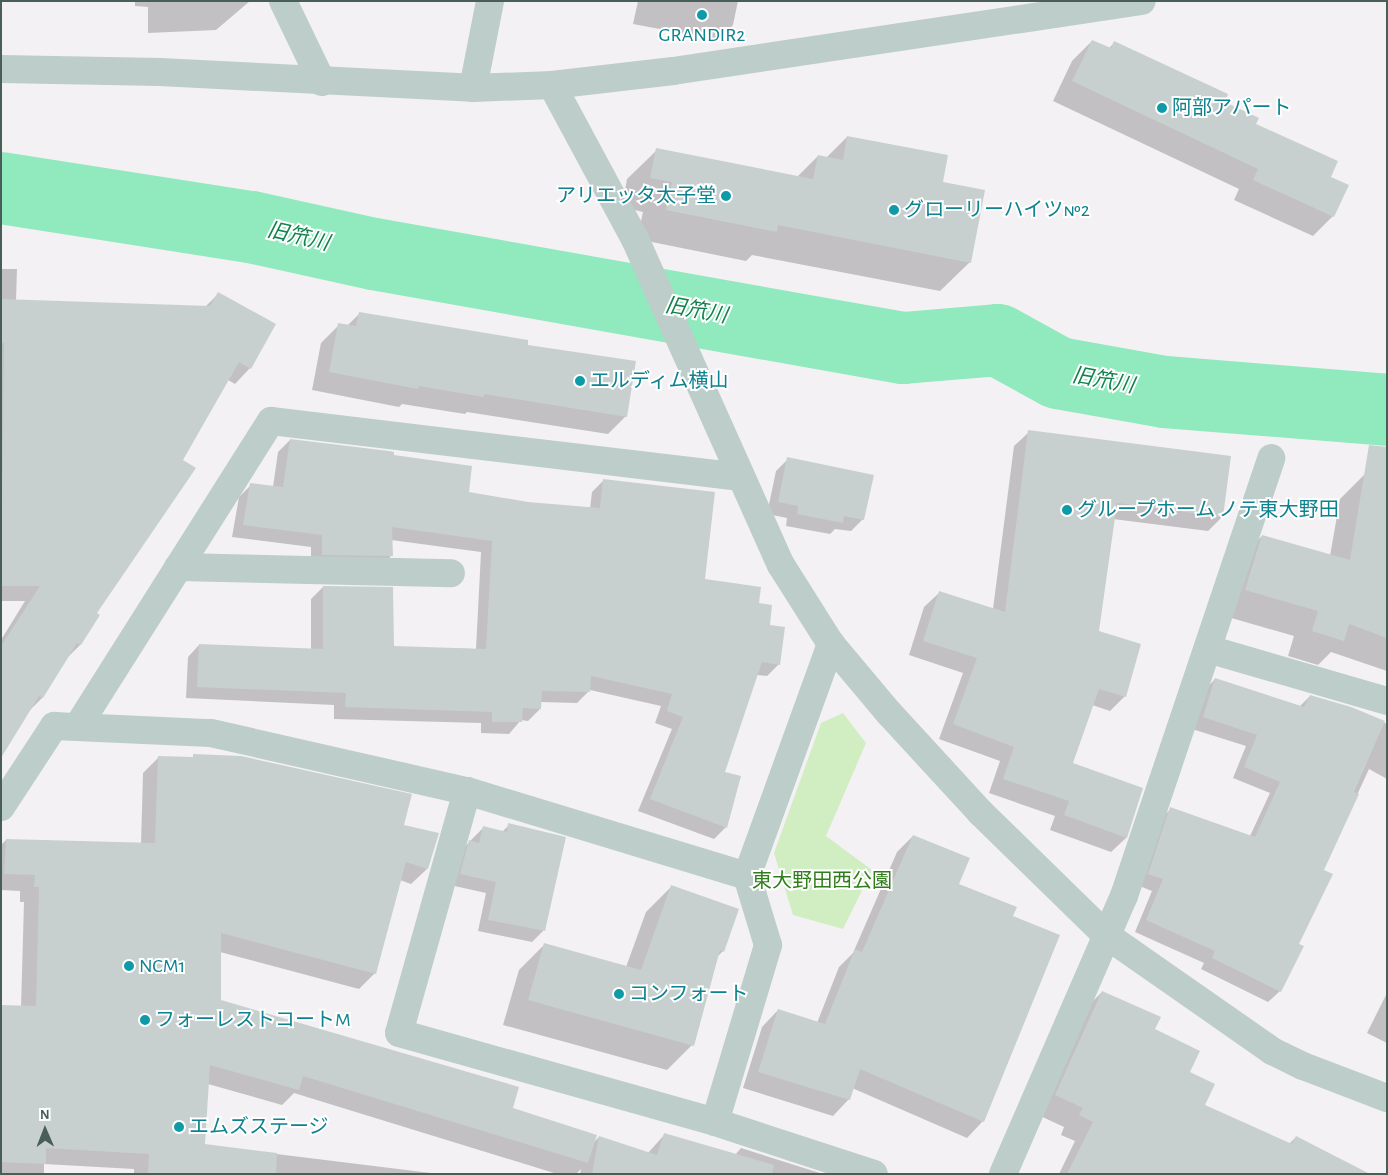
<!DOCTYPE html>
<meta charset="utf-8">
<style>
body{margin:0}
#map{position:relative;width:1388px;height:1175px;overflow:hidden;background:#f3f1f3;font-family:"Alegreya Sans","Noto Sans JP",sans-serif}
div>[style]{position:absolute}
.green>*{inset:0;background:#d0eec2}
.shadow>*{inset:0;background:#0003}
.river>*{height:72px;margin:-36px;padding:0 36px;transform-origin:36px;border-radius:36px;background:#91e9be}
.building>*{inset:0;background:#c8d0cf}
.minor>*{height:28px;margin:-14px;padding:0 14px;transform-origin:14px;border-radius:14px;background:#bdcdc9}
.dots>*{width:14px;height:14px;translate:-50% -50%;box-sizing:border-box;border:2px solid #fff;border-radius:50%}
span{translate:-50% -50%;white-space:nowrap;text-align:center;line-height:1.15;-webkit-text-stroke:4px #fff;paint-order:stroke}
.culture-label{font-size:20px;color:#0d838f}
.left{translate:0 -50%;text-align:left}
.right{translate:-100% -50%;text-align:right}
.park-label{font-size:20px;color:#2f7e1b}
.water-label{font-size:21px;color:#12824c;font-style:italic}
.frame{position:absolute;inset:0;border:2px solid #495e59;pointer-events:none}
.north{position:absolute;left:20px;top:1105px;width:50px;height:50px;-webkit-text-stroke:4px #fff;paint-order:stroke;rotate:359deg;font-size:14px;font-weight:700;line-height:20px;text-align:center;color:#495e59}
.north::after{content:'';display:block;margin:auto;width:18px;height:22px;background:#495e59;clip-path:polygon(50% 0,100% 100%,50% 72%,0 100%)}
</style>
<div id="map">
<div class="green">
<i style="clip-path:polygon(843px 713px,866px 743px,826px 836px,872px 870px,843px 929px,793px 915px,774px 853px,821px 723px)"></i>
</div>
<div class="shadow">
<i style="clip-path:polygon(135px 1px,250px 1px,216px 30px,148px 33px,148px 7px,135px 6px)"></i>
<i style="clip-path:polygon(638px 1px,738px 1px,733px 25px,718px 40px,633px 24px)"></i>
<i style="clip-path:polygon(1092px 41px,1108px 49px,1115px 42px,1223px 103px,1329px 178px,1333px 216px,1313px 236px,1234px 200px,1239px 189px,1053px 101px,1072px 61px)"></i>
<i style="clip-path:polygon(847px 137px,942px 183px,970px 262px,940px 291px,752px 255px,746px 261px,637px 239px,643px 212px,622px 207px,627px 179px,657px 150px,797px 177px,818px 156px,826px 158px)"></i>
<i style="clip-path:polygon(1px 269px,17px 269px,16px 301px,205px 307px,219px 293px,250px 368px,235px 384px,228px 380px,181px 461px,194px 468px,95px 614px,98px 616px,80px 645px,68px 657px,42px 698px,27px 713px,1px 755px,1px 640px,25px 601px,1px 601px)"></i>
<i style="clip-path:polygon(359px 314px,626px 416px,608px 434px,467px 412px,465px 414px,402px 404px,399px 407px,312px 390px,321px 343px,339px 325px,347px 326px)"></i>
<i style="clip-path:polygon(1029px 432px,1222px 517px,1208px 531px,1113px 519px,1098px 632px,1125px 696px,1110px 711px,1092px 705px,1071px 763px,1141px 789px,1126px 838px,1111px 852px,1050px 830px,1055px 816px,989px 793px,1000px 761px,939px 739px,963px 673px,909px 655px,924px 607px,939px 593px,993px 609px,1014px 446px)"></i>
<i style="clip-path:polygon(290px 440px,392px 456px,467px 493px,528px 503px,590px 509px,592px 492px,604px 480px,704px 580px,758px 604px,768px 626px,779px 664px,767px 676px,757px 675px,723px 772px,726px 827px,714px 839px,638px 811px,672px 729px,655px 723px,661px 706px,590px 690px,577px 703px,540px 702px,540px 709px,528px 721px,521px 720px,509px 734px,481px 733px,481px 723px,334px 719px,334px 705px,186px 698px,188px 657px,199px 645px,311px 650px,311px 599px,323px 587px,393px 647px,476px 649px,481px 552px,391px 540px,391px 556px,380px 568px,311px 566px,311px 547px,232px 537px,239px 497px,251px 485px,273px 487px,278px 452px)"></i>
<i style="clip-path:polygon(788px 459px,863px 519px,851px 531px,835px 529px,830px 534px,786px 526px,787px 518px,767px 514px,776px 471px)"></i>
<i style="clip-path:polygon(1365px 474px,1387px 478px,1387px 671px,1331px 652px,1318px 665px,1288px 656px,1294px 636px,1221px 615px,1237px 561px,1262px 536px,1330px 556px,1340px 499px)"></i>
<i style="clip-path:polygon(1215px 679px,1300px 706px,1310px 696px,1351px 708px,1387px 724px,1387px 779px,1369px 769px,1322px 871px,1280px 991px,1268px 1002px,1201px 969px,1204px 963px,1135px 932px,1152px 891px,1137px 885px,1159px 820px,1171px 809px,1250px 836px,1270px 793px,1233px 778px,1246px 746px,1192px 729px,1204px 691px)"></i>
<i style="clip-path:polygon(159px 757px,403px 826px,427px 869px,411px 884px,400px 880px,375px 973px,359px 989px,220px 952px,220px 1001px,512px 1109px,593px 1143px,599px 1137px,648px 1153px,665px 1134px,735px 1155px,741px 1148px,823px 1174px,580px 1174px,581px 1169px,576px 1174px,525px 1174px,554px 1173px,294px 1093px,282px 1105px,208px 1084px,204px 1145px,439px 1174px,134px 1174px,134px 1169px,44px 1164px,44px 1174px,1px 1174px,1px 1007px,21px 1007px,24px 902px,20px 902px,20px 891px,1px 890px,1px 845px,6px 840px,141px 844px,143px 773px)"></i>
<i style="clip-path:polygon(509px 825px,565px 838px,543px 931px,532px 942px,478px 931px,486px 893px,450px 885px,459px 853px,473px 838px,484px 827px,502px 832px)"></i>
<i style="clip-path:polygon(913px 836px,957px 885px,1012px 917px,983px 1121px,967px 1138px,852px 1088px,849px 1099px,833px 1116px,743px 1088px,762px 1027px,778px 1010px,817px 1023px,839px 967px,853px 953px,897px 852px)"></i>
<i style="clip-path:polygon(671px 887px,723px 951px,717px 957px,692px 1045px,667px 1070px,503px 1025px,519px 970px,544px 945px,626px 967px,646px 912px)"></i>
<i style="clip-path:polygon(1102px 992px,1154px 1030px,1189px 1073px,1204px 1105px,1289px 1144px,1296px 1137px,1364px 1174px,1059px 1174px,1075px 1141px,1061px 1135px,1064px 1127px,1036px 1114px,1083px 1011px)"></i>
<i style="clip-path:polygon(1387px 993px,1387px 1043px,1367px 1033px)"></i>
</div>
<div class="river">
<i style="left:1px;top:188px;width:253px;rotate:8.9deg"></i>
<i style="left:251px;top:227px;width:126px;rotate:12.4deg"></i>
<i style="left:374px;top:254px;width:537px;rotate:10.08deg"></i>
<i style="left:903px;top:348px;width:95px;rotate:-4.8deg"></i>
<i style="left:998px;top:340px;width:68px;rotate:28.8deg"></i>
<i style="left:1058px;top:373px;width:109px;rotate:10.1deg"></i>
<i style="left:1165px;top:392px;width:223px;rotate:4.6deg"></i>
</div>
<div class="building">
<i style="clip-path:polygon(1092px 40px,1111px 48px,1114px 41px,1228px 94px,1225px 102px,1259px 118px,1256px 124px,1338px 161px,1331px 177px,1349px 185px,1334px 217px,1253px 180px,1258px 169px,1072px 81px)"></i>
<i style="clip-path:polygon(847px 136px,948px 155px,943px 182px,985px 190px,971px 263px,778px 225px,777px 232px,666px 210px,672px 182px,650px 178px,656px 148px,813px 179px,818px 155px,843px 160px)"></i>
<i style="clip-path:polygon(218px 292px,276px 324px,251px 369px,239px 362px,183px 460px,196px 468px,97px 613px,100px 615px,81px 645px,77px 643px,43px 698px,39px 696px,1px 758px,1px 646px,40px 586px,1px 586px,4px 343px,1px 343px,1px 299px,210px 306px)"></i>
<i style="clip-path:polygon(359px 312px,528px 340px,528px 345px,636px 361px,627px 417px,484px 394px,484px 397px,419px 386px,418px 389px,329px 372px,338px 323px,356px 326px)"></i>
<i style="clip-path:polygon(1028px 430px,1231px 456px,1223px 517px,1117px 503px,1099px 631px,1141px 644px,1126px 697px,1099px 689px,1073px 763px,1143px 788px,1127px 838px,1064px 815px,1069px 801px,1003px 779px,1014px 747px,953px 724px,977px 658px,923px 641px,939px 591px,1005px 612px)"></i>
<i style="clip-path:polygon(290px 439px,389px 451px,394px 452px,394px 455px,472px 466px,469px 492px,528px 502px,600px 508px,603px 479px,715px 492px,705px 579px,761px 587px,759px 603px,772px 605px,770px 625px,785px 627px,780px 665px,762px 662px,725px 772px,741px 776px,727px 828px,650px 799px,683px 717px,667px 711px,672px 694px,591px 676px,590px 692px,542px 691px,541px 709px,523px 708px,522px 722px,492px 722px,492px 712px,345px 707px,346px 693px,197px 687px,199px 644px,323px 649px,323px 586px,393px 587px,394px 646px,486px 649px,492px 541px,392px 527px,393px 556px,322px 555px,322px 535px,243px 525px,250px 483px,283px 487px)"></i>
<i style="clip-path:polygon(1369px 445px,1387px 447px,1387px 638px,1349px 624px,1344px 641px,1312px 631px,1318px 611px,1245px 590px,1262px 535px,1350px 560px)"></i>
<i style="clip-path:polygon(787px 457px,874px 475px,864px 520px,844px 516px,843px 523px,797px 514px,798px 506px,778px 502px)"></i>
<i style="clip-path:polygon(1215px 678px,1304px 707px,1310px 695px,1351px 707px,1385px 721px,1354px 792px,1359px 794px,1324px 870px,1333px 874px,1299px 944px,1304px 946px,1281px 992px,1212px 958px,1215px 951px,1146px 920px,1163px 879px,1148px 874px,1170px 807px,1255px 837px,1280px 782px,1244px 767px,1257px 735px,1203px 717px)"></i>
<i style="clip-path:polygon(193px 754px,241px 756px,412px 794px,404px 825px,439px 833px,428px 869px,406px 862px,376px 974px,221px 933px,221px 1000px,519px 1087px,513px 1108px,597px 1135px,588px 1163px,303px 1076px,299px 1090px,210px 1065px,205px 1144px,277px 1153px,276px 1174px,148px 1174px,149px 1154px,46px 1148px,46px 1164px,1px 1162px,1px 1005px,36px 1006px,39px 887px,34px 887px,35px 875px,4px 874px,6px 839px,155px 843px,158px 756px,193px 757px)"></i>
<i style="clip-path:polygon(508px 823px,566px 837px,545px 931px,488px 920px,496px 882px,460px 874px,469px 840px,479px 843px,483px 826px,507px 832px)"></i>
<i style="clip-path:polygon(913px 835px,970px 858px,959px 884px,1017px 907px,1013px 916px,1060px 935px,984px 1122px,860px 1069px,850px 1100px,758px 1072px,778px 1009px,825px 1024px,855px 949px,862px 952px)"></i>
<i style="clip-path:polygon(671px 885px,739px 909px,724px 952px,720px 950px,694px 1046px,528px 1000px,544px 943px,641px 970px)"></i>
<i style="clip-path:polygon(1102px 991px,1161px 1017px,1155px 1029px,1200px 1051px,1190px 1072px,1215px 1084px,1205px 1105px,1292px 1144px,1296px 1136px,1370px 1174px,1067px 1174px,1093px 1122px,1079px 1115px,1083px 1108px,1055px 1095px)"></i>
<i style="clip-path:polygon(664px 1133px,774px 1165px,772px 1174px,592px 1174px,599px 1136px,657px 1155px)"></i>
</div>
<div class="minor">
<i style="left:283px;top:1px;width:90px;rotate:64.3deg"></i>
<i style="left:1px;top:69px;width:159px;rotate:1.1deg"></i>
<i style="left:160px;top:72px;width:313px;rotate:2.9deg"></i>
<i style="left:473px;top:88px;width:79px;rotate:-2.2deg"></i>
<i style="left:552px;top:85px;width:122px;rotate:-6.6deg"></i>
<i style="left:673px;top:71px;width:474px;rotate:-8.5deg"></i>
<i style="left:552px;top:85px;width:175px;rotate:61.7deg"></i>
<i style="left:635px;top:239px;width:357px;rotate:65.9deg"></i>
<i style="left:781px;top:565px;width:93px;rotate:57.7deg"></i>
<i style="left:831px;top:644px;width:90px;rotate:50deg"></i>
<i style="left:889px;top:713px;width:136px;rotate:47.4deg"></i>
<i style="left:981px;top:813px;width:175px;rotate:44.3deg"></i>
<i style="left:1106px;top:935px;width:203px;rotate:34.9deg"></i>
<i style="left:1272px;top:1051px;width:34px;rotate:26deg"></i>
<i style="left:1303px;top:1066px;width:90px;rotate:20.9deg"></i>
<i style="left:473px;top:88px;width:89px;rotate:-78.9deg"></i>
<i style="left:178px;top:567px;width:273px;rotate:1.3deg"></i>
<i style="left:1208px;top:649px;width:186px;rotate:16.2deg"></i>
<i style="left:78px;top:726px;width:361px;rotate:-57.7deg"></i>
<i style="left:271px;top:421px;width:473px;rotate:6.8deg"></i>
<i style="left:467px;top:791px;width:251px;rotate:105.7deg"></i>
<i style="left:399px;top:1033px;width:328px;rotate:15.7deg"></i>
<i style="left:715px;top:1122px;width:167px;rotate:18.1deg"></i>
<i style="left:1px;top:807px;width:97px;rotate:-56.8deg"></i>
<i style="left:54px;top:726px;width:157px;rotate:2.6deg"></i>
<i style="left:211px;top:733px;width:262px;rotate:12.8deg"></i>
<i style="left:467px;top:791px;width:293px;rotate:16.9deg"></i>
<i style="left:747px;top:876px;width:247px;rotate:-70.1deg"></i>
<i style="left:715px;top:1122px;width:185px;rotate:-73.3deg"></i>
<i style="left:768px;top:945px;width:72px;rotate:-106.9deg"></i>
<i style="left:1003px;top:1174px;width:303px;rotate:-66.5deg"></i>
<i style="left:1124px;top:896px;width:462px;rotate:-71.4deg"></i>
</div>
<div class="dots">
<i style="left:702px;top:15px;background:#0f9aa8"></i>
<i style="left:1162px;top:108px;background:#0f9aa8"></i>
<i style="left:726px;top:196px;background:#0f9aa8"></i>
<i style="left:894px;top:210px;background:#0f9aa8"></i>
<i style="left:580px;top:381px;background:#0f9aa8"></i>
<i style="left:1067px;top:510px;background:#0f9aa8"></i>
<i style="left:129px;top:966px;background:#0f9aa8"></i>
<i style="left:619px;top:994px;background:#0f9aa8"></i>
<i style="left:145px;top:1020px;background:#0f9aa8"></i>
<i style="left:179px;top:1127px;background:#0f9aa8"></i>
</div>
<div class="culture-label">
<span style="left:702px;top:35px">GRANDIR2</span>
<span class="left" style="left:1172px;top:108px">阿部アパート</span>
<span class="right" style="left:716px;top:196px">アリエッタ太子堂</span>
<span class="left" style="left:904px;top:210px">グローリーハイツ№2</span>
<span class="left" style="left:590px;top:381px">エルディム横山</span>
<span class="left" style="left:1077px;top:510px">グループホーム ノテ東大野田</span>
<span class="left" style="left:139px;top:966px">NCM1</span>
<span class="left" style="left:629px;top:994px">コンフォート</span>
<span class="left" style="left:155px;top:1020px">フォーレストコートM</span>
<span class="left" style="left:189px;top:1127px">エムズステージ</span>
</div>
<div class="park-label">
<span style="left:822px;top:881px">東大野田西公園</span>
</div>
<div class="water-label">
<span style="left:298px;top:237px;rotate:13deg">旧笊川</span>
<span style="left:696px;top:311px;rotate:10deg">旧笊川</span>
<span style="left:1103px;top:381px;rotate:10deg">旧笊川</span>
</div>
<div class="frame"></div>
<div class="north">N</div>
</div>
